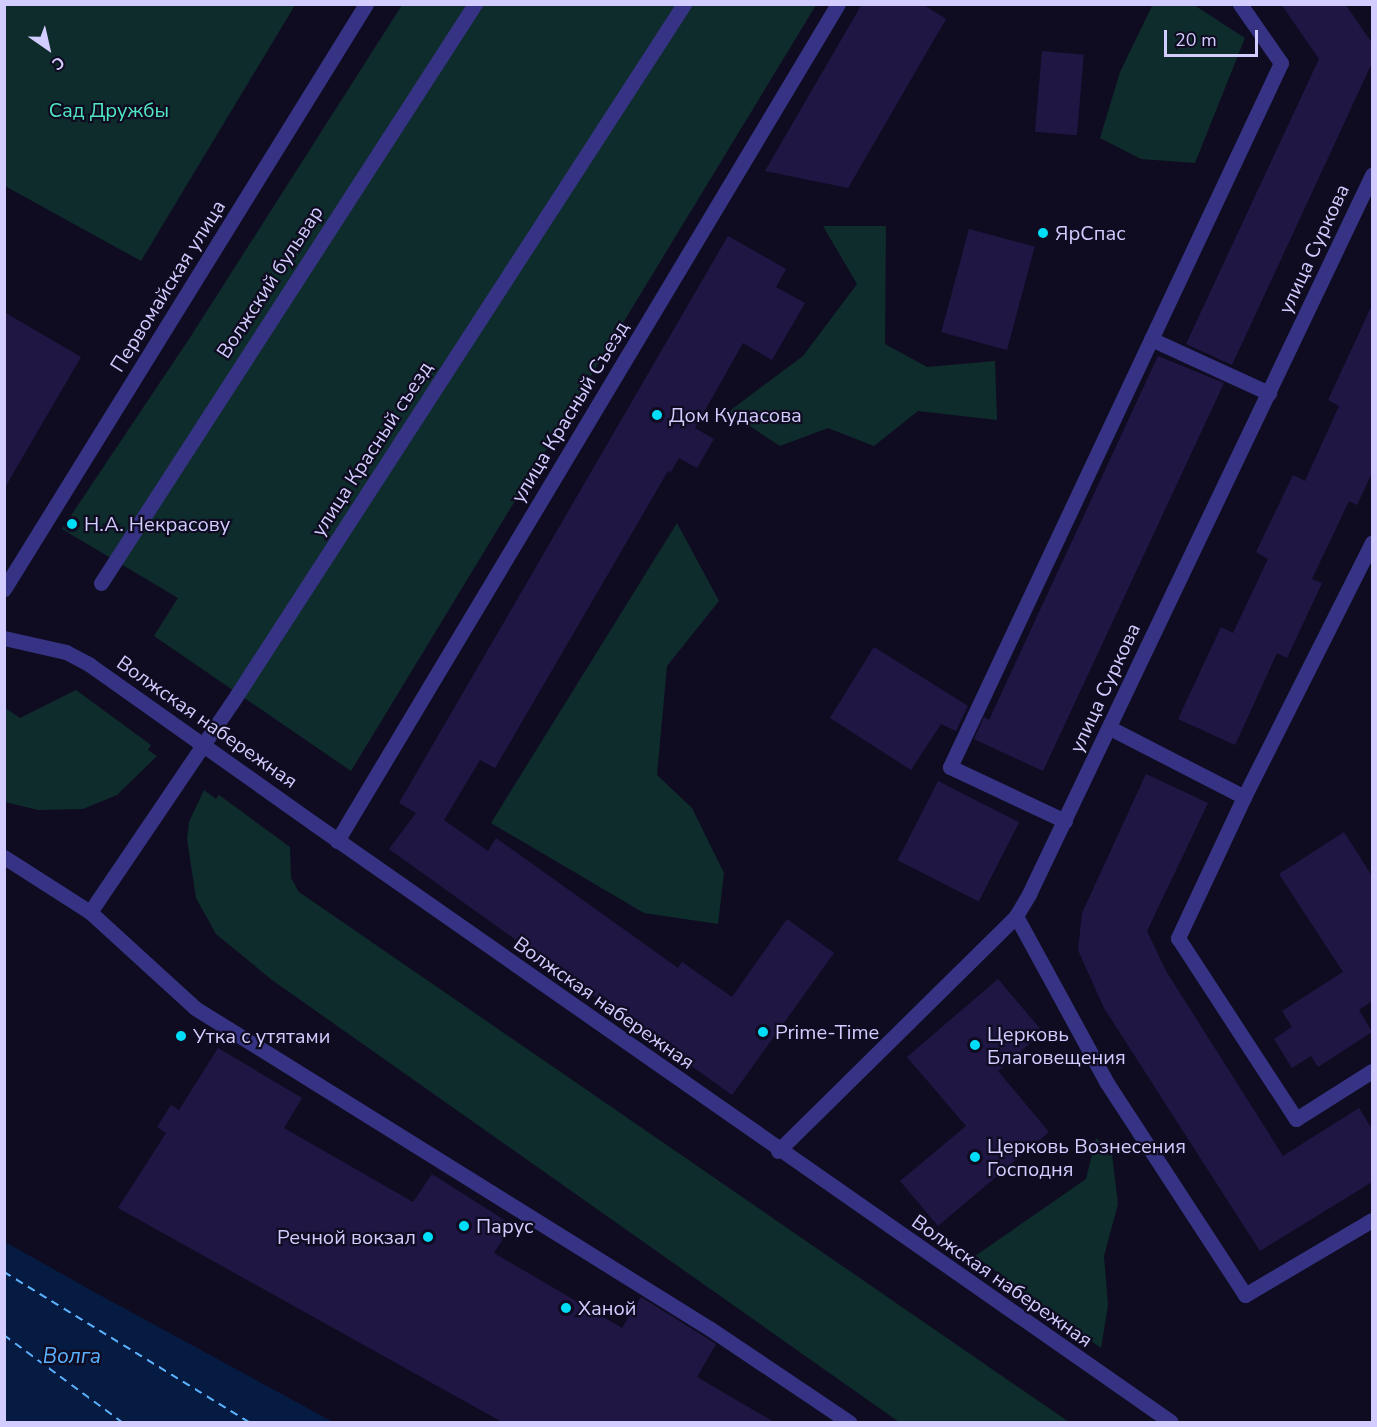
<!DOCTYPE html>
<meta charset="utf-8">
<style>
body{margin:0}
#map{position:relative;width:1377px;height:1427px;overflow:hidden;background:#0f0c22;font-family:"Nunito Sans",sans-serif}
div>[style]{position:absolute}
.green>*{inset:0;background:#0e2c2b}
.water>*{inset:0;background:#061b41}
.ferry>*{height:1.5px;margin-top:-0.75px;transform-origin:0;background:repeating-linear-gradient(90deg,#5ab2ff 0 8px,transparent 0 14px)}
.building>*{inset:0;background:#201644;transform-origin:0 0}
.lane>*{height:15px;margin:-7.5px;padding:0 7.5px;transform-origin:7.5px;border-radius:7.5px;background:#363384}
.street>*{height:15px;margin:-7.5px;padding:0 7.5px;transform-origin:7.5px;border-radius:7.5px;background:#363384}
.street-bridge>*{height:15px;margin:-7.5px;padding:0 7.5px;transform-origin:7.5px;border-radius:7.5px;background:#363384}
.dots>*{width:16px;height:16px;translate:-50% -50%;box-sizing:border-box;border:3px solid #0f0c22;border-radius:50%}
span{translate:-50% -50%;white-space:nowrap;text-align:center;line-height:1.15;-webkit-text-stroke:4.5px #0f0c22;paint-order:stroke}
.park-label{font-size:20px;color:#50e7c2}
.poi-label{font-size:20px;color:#d2ccff}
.left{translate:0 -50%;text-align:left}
.right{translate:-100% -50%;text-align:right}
.street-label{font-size:20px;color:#d2ccff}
.water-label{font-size:21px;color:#5ab2ff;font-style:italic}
.frame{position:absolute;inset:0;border:6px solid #d2ccff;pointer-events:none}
.north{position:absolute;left:18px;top:18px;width:60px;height:60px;-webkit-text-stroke:4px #0f0c22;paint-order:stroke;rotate:146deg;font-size:16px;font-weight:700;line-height:24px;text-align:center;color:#d2ccff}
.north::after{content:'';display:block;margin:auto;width:21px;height:27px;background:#d2ccff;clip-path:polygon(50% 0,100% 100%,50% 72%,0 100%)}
.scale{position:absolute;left:1164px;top:30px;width:94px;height:27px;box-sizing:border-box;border:3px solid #d2ccff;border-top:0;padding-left:8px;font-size:18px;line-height:21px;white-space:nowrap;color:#d2ccff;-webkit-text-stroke:4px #0f0c22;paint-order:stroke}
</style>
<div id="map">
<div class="green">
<i style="clip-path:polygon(1153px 4px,1194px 5px,1245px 38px,1195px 163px,1141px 159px,1100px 138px,1120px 72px)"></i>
<i style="clip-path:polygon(4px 5px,5px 4px,295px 5px,141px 261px,5px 186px)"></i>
<i style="clip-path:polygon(402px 5px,816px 5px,351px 771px,154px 636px,178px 598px,62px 529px,191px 336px)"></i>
<i style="clip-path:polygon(823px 226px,886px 226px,885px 344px,927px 367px,995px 361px,997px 420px,918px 411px,874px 446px,828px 428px,780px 446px,728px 412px,803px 356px,857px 284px)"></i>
<i style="clip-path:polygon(677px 523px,719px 601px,667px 666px,657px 775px,692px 808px,724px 873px,718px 924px,644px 913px,491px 823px)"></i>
<i style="clip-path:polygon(76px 690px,151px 745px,148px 750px,157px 756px,117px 795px,83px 809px,38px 810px,5px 802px,5px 708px,20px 718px)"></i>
<i style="clip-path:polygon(204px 790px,216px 799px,219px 795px,290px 847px,291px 878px,299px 892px,1069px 1422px,899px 1422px,272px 980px,216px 934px,196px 898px,187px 839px,189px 822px)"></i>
<i style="clip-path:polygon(1096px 1138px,1112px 1154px,1118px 1204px,1104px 1256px,1108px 1305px,1101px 1348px,975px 1256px,1086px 1179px)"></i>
</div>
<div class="water">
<i style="clip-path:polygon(5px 1242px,96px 1293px,333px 1422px,5px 1422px)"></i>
</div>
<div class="ferry">
<i style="left:4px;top:1272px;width:287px;rotate:31.5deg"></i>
<i style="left:4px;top:1335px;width:147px;rotate:36.4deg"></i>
</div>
<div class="building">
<i style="clip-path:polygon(862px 4px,922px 4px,946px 19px,848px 188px,765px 171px)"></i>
<i style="clip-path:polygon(1281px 4px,1345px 4px,1372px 43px,1372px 63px,1232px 365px,1186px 344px,1319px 59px)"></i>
<i style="left:1042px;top:51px;width:42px;height:81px;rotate:5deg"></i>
<i style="left:969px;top:229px;width:68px;height:107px;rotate:15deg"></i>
<i style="clip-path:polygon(728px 236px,786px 269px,776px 287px,805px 303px,772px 360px,743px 343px,695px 428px,714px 439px,697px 468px,679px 458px,670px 473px,668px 471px,495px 768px,480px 760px,444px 820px,488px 851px,496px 838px,678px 968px,682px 962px,732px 997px,787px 919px,834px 953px,732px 1095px,389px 849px,416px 813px,399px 803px)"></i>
<i style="clip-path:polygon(1372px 305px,1372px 473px,1357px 505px,1349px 501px,1312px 579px,1322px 583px,1287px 658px,1277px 653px,1235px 745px,1178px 719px,1221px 627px,1233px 633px,1268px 559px,1256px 552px,1293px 475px,1305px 481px,1339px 406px,1328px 400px)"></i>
<i style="clip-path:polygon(4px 312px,81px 357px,4px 489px)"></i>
<i style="clip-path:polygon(1158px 356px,1224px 383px,1043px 771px,974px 739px,984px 717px,989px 720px)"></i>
<i style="clip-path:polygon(874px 647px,968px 706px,956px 731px,941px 724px,911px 770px,830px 718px)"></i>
<i style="clip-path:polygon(1146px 774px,1208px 803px,1147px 931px,1166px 971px,1283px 1156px,1359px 1108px,1372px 1129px,1372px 1182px,1260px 1251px,1104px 1008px,1078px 950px,1082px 913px)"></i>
<i style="left:938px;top:781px;width:91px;height:89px;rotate:27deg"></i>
<i style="clip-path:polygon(1344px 832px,1372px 876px,1372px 1001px,1359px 1010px,1372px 1032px,1318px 1067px,1311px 1056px,1292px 1068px,1274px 1039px,1292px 1027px,1282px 1011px,1343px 972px,1279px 874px)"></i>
<i style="clip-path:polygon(998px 979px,1043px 1032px,998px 1071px,1049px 1132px,938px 1226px,900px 1181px,966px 1126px,907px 1057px)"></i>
<i style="clip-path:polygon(218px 1048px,302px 1098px,284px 1128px,413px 1202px,432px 1174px,512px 1225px,494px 1253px,622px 1328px,641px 1297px,716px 1344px,697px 1377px,774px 1422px,502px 1422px,118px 1208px,166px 1133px,157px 1127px,171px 1105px,179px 1110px)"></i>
</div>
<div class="lane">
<i style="left:1151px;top:339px;width:130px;rotate:24.6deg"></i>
<i style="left:1110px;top:728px;width:151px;rotate:27.2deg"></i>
<i style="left:1244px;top:797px;width:285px;rotate:-63.3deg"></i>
<i style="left:1244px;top:797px;width:156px;rotate:115.1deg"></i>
<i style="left:1178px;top:938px;width:216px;rotate:56.9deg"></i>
<i style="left:1296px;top:1119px;width:90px;rotate:-32.3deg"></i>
<i style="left:1065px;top:821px;width:127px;rotate:-154.8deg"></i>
<i style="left:950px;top:767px;width:778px;rotate:-64.82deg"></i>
<i style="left:1281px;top:63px;width:72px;rotate:-124.8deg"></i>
<i style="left:4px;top:857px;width:102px;rotate:32.6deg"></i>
<i style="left:90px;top:912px;width:142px;rotate:42.4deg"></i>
<i style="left:195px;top:1008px;width:605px;rotate:31.91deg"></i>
<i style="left:709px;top:1328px;width:169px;rotate:33.9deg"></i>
<i style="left:1016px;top:916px;width:190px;rotate:61.4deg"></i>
<i style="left:1107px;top:1083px;width:253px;rotate:56.9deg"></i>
<i style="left:1245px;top:1295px;width:147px;rotate:-30.6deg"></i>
</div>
<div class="street">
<i style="left:101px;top:583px;width:689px;rotate:-57.14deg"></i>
<i style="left:4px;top:589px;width:688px;rotate:-58.25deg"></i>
<i style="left:4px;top:638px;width:64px;rotate:12.7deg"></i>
<i style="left:66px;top:652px;width:27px;rotate:28deg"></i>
<i style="left:313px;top:823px;width:1046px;rotate:34.92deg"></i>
<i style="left:337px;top:841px;width:975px;rotate:-59.1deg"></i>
<i style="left:90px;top:912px;width:251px;rotate:-55.9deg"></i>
<i style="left:231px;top:704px;width:834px;rotate:-57.09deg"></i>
<i style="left:778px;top:1151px;width:334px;rotate:-44.6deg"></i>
<i style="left:1016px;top:916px;width:26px;rotate:-59deg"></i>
<i style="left:1029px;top:894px;width:797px;rotate:-64.5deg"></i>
</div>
<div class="street-bridge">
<i style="left:90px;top:665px;width:273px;rotate:35.3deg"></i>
</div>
<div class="dots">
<i style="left:1043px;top:233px;background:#00def7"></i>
<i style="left:657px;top:415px;background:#00def7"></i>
<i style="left:72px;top:524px;background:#00def7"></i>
<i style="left:763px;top:1032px;background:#00def7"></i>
<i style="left:181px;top:1036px;background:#00def7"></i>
<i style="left:975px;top:1045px;background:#00def7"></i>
<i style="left:975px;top:1157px;background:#00def7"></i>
<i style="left:464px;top:1226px;background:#00def7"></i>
<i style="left:428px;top:1237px;background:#00def7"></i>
<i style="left:566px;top:1308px;background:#00def7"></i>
</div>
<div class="park-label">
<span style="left:109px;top:110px">Сад Дружбы</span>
</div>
<div class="poi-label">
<span class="left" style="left:1055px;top:233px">ЯрСпас</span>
<span class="left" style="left:669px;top:415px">Дом Кудасова</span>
<span class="left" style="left:84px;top:524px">Н.А. Некрасову</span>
<span class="left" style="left:775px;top:1032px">Prime-Time</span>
<span class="left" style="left:987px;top:1046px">Церковь<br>Благовещения</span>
<span class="left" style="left:193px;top:1036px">Утка с утятами</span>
<span class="left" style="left:987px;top:1158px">Церковь Вознесения<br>Господня</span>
<span class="left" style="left:476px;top:1226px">Парус</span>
<span class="right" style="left:416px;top:1237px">Речной вокзал</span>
<span class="left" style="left:578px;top:1308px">Ханой</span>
</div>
<div class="street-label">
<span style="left:1314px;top:249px;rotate:-65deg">улица Суркова</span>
<span style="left:270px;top:282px;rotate:-57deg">Волжский бульвар</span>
<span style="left:168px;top:286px;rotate:-58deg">Первомайская улица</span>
<span style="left:570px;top:412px;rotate:-59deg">улица Красный Съезд</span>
<span style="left:372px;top:449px;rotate:-57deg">улица Красный съезд</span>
<span style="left:1105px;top:688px;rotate:-65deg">улица Суркова</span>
<span style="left:207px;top:722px;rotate:35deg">Волжская набережная</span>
<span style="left:604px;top:1003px;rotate:35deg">Волжская набережная</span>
<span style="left:1002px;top:1281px;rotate:35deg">Волжская набережная</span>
</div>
<div class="water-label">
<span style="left:72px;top:1356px">Волга</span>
</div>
<div class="frame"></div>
<div class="north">С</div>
<div class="scale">20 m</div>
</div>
